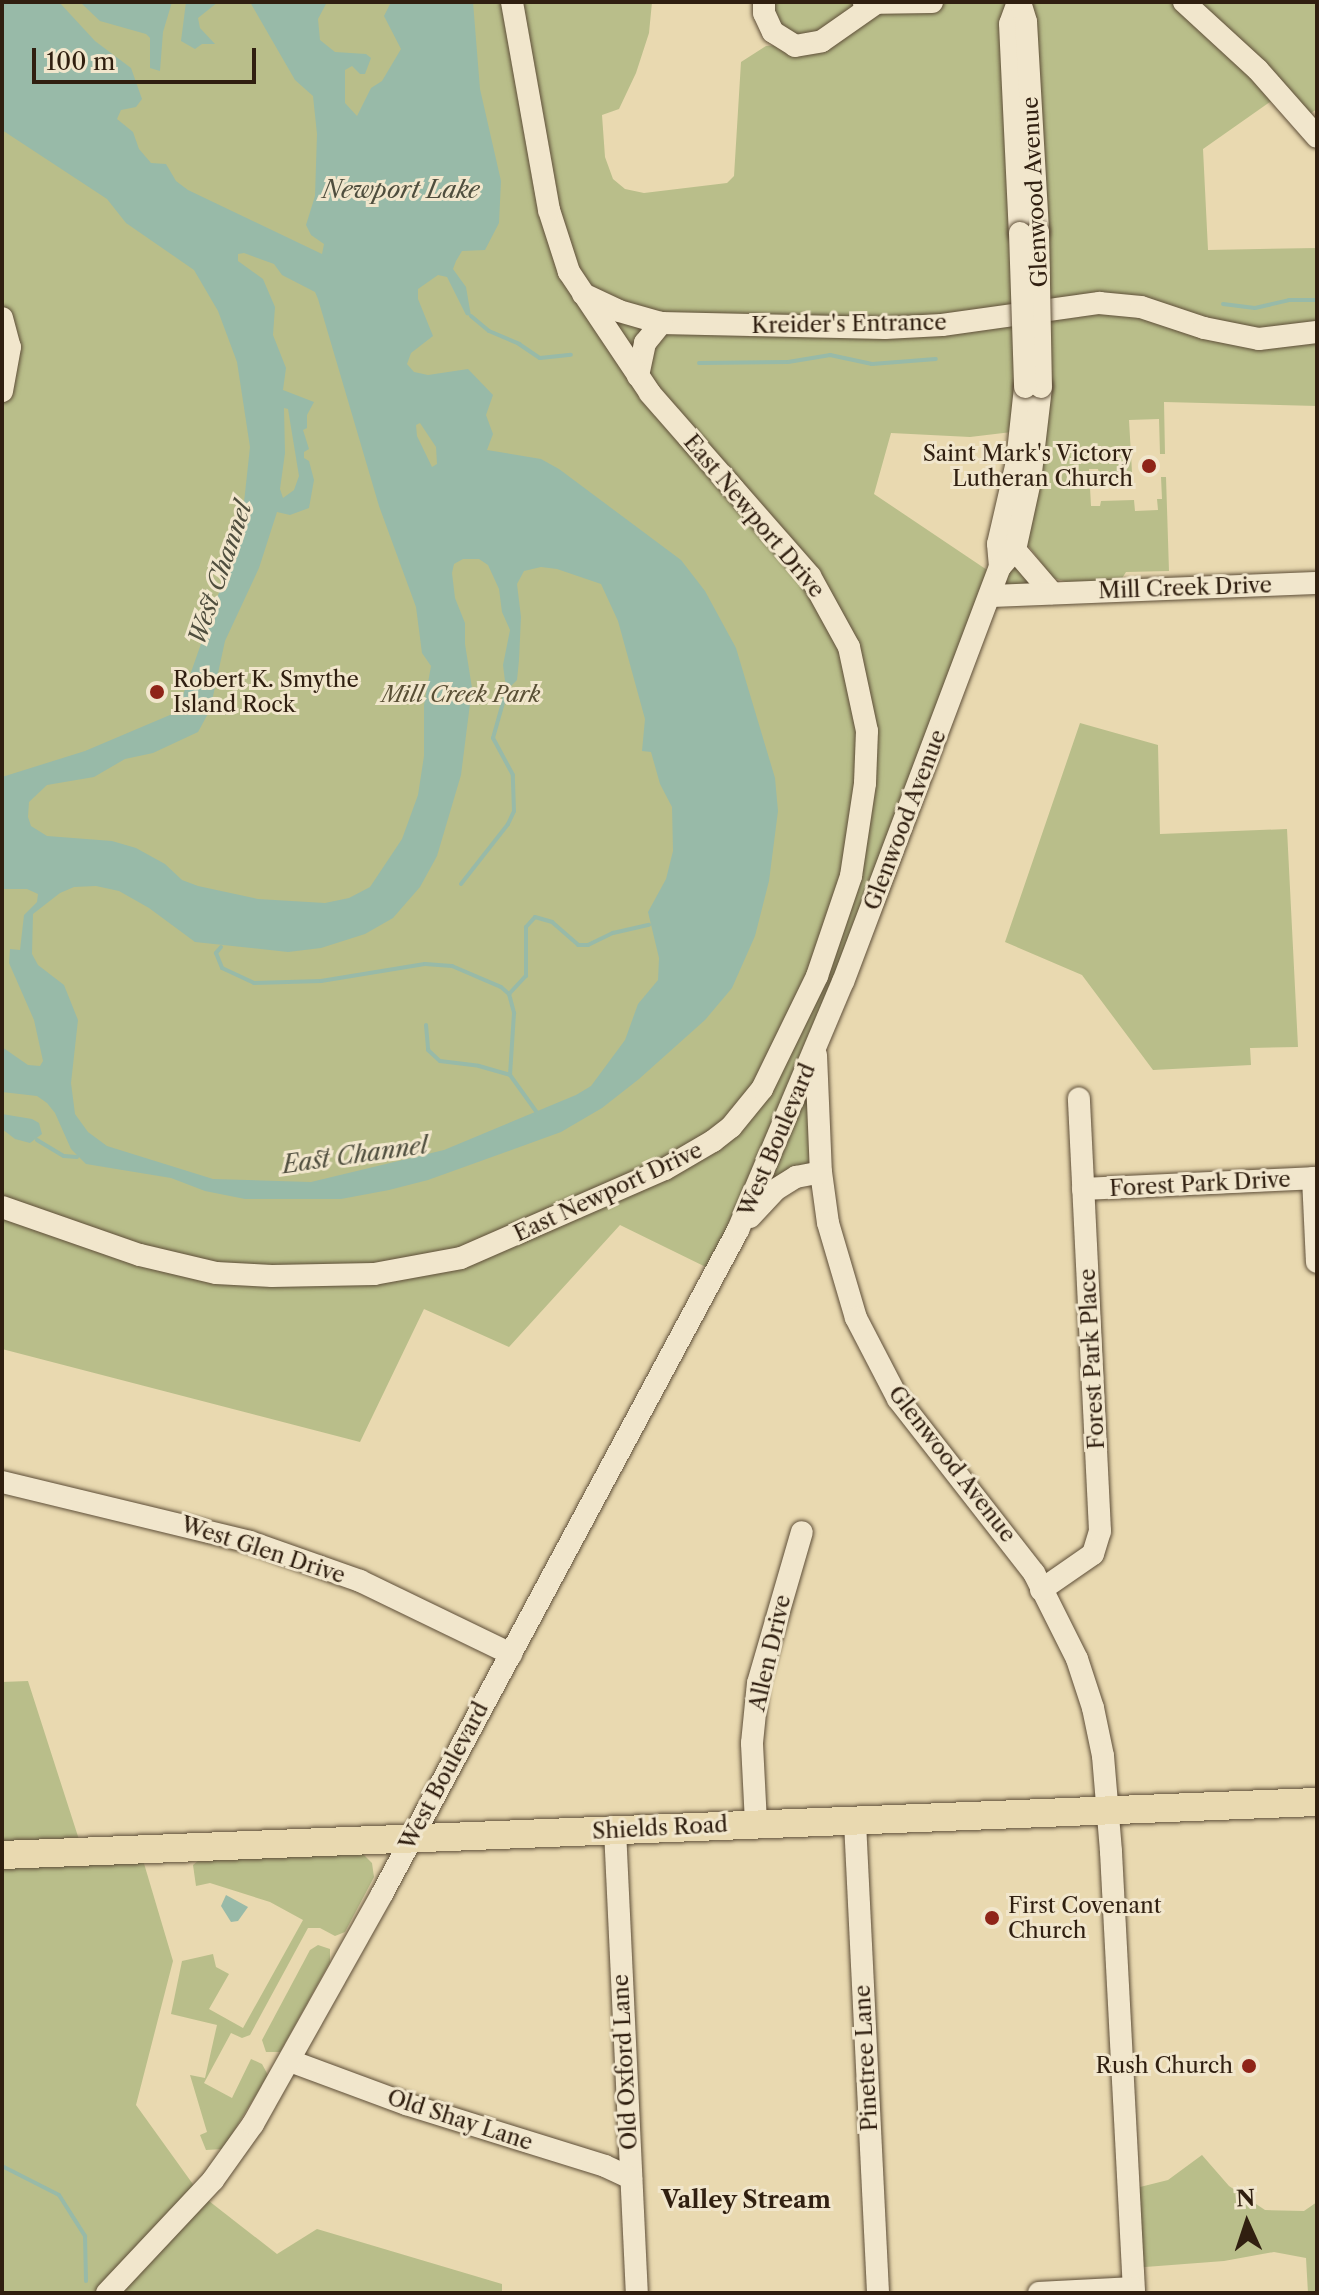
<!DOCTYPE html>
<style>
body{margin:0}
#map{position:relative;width:1319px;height:2295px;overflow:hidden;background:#e9d9b0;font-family:"Libre Caslon Text",serif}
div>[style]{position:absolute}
.green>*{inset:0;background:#b9be8a}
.water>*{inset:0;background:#98baa8}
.stream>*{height:4px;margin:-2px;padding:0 2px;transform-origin:2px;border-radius:2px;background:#98baa8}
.roads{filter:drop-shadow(0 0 2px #5e4e38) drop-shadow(0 0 2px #5e4e38)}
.minor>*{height:22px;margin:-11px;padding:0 11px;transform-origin:11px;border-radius:11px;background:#f1e6cc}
.major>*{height:28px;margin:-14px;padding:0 14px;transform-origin:14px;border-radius:14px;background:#e9d9b0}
.bridges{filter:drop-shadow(0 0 2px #5e4e38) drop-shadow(0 0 2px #5e4e38)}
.minor-bridge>*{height:22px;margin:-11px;padding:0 11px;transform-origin:11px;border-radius:11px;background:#f1e6cc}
.dots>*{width:22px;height:22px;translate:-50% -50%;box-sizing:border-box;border:4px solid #f1e6cc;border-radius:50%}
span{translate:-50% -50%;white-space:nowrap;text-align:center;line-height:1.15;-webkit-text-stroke:6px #f1e6cc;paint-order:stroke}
.street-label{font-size:22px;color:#301f10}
.poi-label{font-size:22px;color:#301f10}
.right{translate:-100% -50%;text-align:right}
.left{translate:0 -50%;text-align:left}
.park-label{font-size:22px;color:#594f35;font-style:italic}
.water-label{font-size:24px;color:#4f4e3e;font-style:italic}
.neighbourhood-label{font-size:24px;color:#301f10;font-weight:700}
.frame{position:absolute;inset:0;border:4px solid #301f10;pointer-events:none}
.north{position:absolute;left:1207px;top:2183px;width:80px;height:80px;-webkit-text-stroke:6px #f1e6cc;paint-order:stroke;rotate:357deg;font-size:22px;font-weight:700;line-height:32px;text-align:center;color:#301f10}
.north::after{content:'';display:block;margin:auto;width:28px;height:36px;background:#301f10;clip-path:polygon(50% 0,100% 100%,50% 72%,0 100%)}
.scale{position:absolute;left:32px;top:48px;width:224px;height:36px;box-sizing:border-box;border:4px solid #301f10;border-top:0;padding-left:10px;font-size:24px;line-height:28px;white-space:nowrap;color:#301f10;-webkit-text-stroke:6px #f1e6cc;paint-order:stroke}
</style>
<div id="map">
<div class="green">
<i style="clip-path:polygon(2px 2px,652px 2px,649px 33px,636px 73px,619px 109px,602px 115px,605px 157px,613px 179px,625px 189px,644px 193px,727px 183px,734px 176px,741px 62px,766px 46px,786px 44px,764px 2px,1317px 2px,1317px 109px,1302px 119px,1280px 95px,1203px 149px,1208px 250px,1317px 248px,1317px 406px,1164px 402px,1165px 454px,1160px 454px,1159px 419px,1129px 420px,1132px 472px,1099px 473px,1098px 469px,1089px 469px,1091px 506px,1100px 506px,1101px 501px,1134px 500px,1135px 511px,1158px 510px,1157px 499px,1162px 499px,1161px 477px,1166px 477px,1169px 571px,1126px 572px,1119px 583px,1071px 583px,1053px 578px,1027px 544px,1038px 429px,970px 437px,891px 433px,874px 494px,996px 576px,1015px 550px,1052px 593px,990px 596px,815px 1050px,821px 1172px,775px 1190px,716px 1272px,620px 1225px,509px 1347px,424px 1309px,360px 1442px,2px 1349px)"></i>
<i style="clip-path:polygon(1080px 723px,1158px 745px,1160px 834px,1287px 829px,1298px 1047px,1250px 1048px,1251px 1065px,1153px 1070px,1082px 975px,1005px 942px)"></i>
<i style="clip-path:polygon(28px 1681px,83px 1852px,140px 1850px,173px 1961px,136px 2105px,200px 2194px,277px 2254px,317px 2229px,502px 2284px,502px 2293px,2px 2293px,2px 1682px)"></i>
<i style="clip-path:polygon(360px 1851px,372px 1863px,374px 1877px,345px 1932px,335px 1936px,320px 1928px,308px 1928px,250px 2035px,242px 2038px,231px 2033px,204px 2083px,232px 2098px,251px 2059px,262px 2064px,268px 2075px,223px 2149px,206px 2150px,200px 2135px,207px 2132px,190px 2075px,205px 2078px,217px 2025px,171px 2014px,182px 1961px,213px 1954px,216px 1967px,229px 1974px,209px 2009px,243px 2028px,303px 1920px,270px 1902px,210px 1883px,196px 1886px,193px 1865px,204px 1856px)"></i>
<i style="clip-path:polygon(318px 1945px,330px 1949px,330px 1962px,280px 2052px,266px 2052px,262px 2040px,310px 1950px)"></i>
<i style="clip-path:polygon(1202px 2155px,1229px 2186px,1265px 2210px,1304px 2211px,1317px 2202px,1317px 2293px,1308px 2293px,1306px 2258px,1274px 2252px,1224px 2261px,1132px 2268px,1128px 2190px,1168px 2180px)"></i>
</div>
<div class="water">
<i style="clip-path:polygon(evenodd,2px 2px,59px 2px,95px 41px,131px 68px,142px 99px,136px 107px,121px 110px,117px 119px,133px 132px,139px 149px,151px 163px,166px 164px,176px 181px,188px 190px,322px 254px,324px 244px,311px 235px,306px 225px,315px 196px,317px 134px,313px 96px,295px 80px,250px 2px,327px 2px,318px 19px,320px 40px,335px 52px,366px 54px,371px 58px,365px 74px,360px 74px,352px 66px,345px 70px,345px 103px,357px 116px,371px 88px,382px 81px,401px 49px,384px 16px,391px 2px,473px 2px,480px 89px,501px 181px,499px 223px,485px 250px,462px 251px,456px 261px,453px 269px,466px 287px,471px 316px,466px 315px,447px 277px,438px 275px,418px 289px,418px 299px,433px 336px,411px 353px,407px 364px,414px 372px,428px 375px,468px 369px,493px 395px,486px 415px,493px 434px,487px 450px,541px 459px,559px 469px,681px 560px,705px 591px,736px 648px,775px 778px,778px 811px,769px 881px,755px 936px,732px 988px,705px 1020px,639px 1079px,602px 1108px,561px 1132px,428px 1180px,389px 1190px,341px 1199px,245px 1199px,205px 1191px,171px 1178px,86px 1164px,71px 1149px,55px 1113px,47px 1103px,37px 1096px,2px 1092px,2px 1047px,28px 1065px,40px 1066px,43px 1061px,34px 1020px,9px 963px,10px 949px,20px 950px,24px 915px,37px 902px,38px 894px,27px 889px,2px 889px,2px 777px,85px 751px,177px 712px,241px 530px,250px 447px,237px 362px,218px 311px,194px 270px,126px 223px,107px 199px,2px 130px,2px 2px,244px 253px,274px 264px,282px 275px,315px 292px,318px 299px,379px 506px,416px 607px,422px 653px,431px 666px,424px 705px,424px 756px,418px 795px,402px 839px,370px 887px,349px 898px,325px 903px,258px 899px,198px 886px,182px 880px,165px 864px,136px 848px,112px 841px,47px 836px,31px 826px,28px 817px,29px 802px,47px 785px,94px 777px,125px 759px,153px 753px,198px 732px,210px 710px,225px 641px,259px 568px,277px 512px,290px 515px,309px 508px,314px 480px,309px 461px,304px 458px,304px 452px,309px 449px,303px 430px,307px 428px,307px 415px,314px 402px,283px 390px,286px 368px,273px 335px,275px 307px,263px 279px,238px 261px,238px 254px,244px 253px,2px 2px,284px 408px,288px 409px,299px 476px,294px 490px,283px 498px,280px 489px,285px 453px,284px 408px,2px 2px,420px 423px,436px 447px,437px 464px,432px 467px,417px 436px,416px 425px,420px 423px,2px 2px,463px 559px,479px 559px,488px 565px,499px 589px,502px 612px,510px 630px,503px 665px,505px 681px,510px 687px,517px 680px,519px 660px,521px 617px,517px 584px,524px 571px,541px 567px,557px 569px,601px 584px,618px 621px,645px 719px,642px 751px,651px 752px,660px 784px,672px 807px,673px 851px,666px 879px,648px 912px,659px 958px,658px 980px,638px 1004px,625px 1040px,591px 1086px,576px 1095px,444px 1150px,311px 1182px,213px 1179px,107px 1146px,88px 1132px,75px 1114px,71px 1083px,78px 1020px,64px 985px,38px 965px,32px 954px,33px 914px,60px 893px,74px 887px,96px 886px,119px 891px,149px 908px,195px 942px,288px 952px,321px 948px,365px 934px,393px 918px,420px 887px,437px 856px,461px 775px,472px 688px,465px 644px,465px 623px,455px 598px,452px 573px,454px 564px,463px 559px)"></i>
<i style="clip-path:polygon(80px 2px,172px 2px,163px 32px,160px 71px,150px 68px,150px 38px,146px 34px,100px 21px)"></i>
<i style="clip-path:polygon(186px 2px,218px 2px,198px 18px,200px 28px,215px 44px,202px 44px,195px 49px,181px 41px)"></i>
<i style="clip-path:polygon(2px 1114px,32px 1119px,39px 1123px,42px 1134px,30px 1143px,15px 1139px,2px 1129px)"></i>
<i style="clip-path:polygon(226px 1895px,248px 1907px,238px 1921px,231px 1922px,221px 1906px)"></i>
</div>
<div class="stream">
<i style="left:1223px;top:304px;width:32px;rotate:7deg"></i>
<i style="left:1255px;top:308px;width:35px;rotate:-13deg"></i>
<i style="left:1289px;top:300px;width:28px"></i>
<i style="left:471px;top:316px;width:23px;rotate:40deg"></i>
<i style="left:489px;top:331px;width:33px;rotate:23deg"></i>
<i style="left:519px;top:344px;width:25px;rotate:34deg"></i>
<i style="left:540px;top:358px;width:31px;rotate:-6deg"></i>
<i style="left:699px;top:363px;width:89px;rotate:-0.6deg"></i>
<i style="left:788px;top:362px;width:43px;rotate:-9.5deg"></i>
<i style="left:830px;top:355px;width:43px;rotate:12.1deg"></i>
<i style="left:872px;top:364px;width:64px;rotate:-4.5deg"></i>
<i style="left:461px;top:884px;width:76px;rotate:-51.9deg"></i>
<i style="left:508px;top:824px;width:14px;rotate:-65deg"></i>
<i style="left:514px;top:811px;width:36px;rotate:-92deg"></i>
<i style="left:513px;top:775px;width:42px;rotate:-118.4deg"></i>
<i style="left:493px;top:738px;width:55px;rotate:-74.2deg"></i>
<i style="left:221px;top:947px;width:8px;rotate:130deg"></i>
<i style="left:216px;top:953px;width:16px;rotate:68deg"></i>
<i style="left:222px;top:968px;width:35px;rotate:25deg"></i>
<i style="left:254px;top:983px;width:67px;rotate:-1.7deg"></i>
<i style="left:321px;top:981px;width:105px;rotate:-9.3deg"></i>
<i style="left:425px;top:964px;width:27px;rotate:4deg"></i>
<i style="left:452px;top:966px;width:53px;rotate:23.2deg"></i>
<i style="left:501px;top:987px;width:11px;rotate:41deg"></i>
<i style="left:509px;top:994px;width:20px;rotate:75deg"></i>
<i style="left:514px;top:1013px;width:62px;rotate:93.7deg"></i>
<i style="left:510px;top:1075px;width:48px;rotate:54.3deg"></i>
<i style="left:509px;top:994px;width:25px;rotate:-47deg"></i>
<i style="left:526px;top:976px;width:49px;rotate:-90deg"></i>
<i style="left:526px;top:927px;width:13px;rotate:-48deg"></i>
<i style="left:535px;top:917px;width:18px;rotate:16deg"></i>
<i style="left:552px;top:922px;width:35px;rotate:41deg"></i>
<i style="left:578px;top:945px;width:10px"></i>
<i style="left:588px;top:945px;width:28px;rotate:-26deg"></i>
<i style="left:613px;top:933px;width:37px;rotate:-13deg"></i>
<i style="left:426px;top:1025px;width:25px;rotate:85deg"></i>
<i style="left:428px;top:1050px;width:16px;rotate:43deg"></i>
<i style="left:440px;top:1061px;width:39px;rotate:7deg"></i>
<i style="left:479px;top:1066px;width:32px;rotate:16deg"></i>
<i style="left:37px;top:1140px;width:31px;rotate:31deg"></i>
<i style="left:64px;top:1156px;width:13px;rotate:4deg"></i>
<i style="left:2px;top:2166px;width:64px;rotate:27deg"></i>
<i style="left:59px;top:2195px;width:49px;rotate:57.6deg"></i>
<i style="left:85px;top:2236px;width:45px;rotate:88.7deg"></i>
</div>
<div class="roads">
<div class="minor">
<i style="left:764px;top:2px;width:11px;rotate:90deg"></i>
<i style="left:764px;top:13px;width:21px;rotate:65deg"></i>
<i style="left:773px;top:32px;width:26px;rotate:32deg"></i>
<i style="left:795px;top:46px;width:27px;rotate:-10deg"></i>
<i style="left:822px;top:41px;width:65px;rotate:-34.9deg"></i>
<i style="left:1018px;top:2px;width:23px;rotate:110deg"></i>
<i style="left:1010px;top:24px;width:209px;rotate:87.3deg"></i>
<i style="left:1020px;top:2px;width:21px;rotate:73deg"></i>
<i style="left:1026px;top:22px;width:210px;rotate:86.7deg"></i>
<i style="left:1184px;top:2px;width:100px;rotate:42.6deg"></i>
<i style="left:1258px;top:70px;width:89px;rotate:48.6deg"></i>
<i style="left:864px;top:3px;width:68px;rotate:-0.8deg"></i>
<i style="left:583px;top:294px;width:40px;rotate:25deg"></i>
<i style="left:619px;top:311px;width:44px;rotate:15.9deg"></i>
<i style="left:661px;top:323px;width:224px;rotate:1.3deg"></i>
<i style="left:885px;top:328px;width:57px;rotate:-3deg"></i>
<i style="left:942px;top:325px;width:159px;rotate:-8deg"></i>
<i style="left:1099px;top:303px;width:42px;rotate:5.4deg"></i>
<i style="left:1141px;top:307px;width:66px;rotate:18.4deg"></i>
<i style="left:1204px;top:328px;width:56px;rotate:11.3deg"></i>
<i style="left:1259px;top:339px;width:58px;rotate:-6.9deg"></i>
<i style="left:2px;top:318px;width:30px;rotate:75deg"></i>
<i style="left:10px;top:347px;width:45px;rotate:100.3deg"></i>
<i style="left:638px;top:376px;width:34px;rotate:-78deg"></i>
<i style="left:645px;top:343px;width:26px;rotate:-51deg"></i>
<i style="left:1015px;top:550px;width:57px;rotate:49.3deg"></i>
<i style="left:1000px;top:567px;width:23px;rotate:-95deg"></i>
<i style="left:998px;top:544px;width:84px;rotate:-77deg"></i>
<i style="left:1017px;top:462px;width:75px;rotate:-83.9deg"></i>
<i style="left:990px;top:596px;width:327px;rotate:-2.3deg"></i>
<i style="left:816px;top:1055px;width:117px;rotate:87.6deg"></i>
<i style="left:821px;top:1172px;width:51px;rotate:82.2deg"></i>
<i style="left:828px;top:1223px;width:99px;rotate:73.6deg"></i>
<i style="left:856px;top:1318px;width:91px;rotate:62.6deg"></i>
<i style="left:898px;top:1399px;width:221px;rotate:52deg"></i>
<i style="left:1034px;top:1573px;width:96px;rotate:63.4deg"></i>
<i style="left:1077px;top:1659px;width:52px;rotate:71.9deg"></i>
<i style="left:1093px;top:1708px;width:49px;rotate:78.2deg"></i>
<i style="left:1103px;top:1756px;width:96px;rotate:85.2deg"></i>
<i style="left:1111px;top:1852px;width:442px;rotate:87deg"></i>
<i style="left:1313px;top:1178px;width:84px;rotate:87.3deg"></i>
<i style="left:1083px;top:1189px;width:234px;rotate:-2.7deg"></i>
<i style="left:2px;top:1207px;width:146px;rotate:19.2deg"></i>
<i style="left:140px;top:1255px;width:78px;rotate:13.3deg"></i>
<i style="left:216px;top:1273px;width:56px;rotate:3.1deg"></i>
<i style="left:272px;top:1276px;width:102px;rotate:-1.1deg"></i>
<i style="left:374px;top:1274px;width:88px;rotate:-10.4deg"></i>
<i style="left:461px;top:1258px;width:223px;rotate:-23.6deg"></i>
<i style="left:665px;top:1169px;width:56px;rotate:-30.3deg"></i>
<i style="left:713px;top:1141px;width:23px;rotate:-38deg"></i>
<i style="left:731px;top:1127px;width:49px;rotate:-50.8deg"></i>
<i style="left:762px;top:1089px;width:126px;rotate:-64deg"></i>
<i style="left:817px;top:976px;width:106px;rotate:-71.2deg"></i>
<i style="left:851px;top:876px;width:94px;rotate:-81.4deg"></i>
<i style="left:865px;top:783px;width:52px;rotate:-87.8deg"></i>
<i style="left:867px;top:731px;width:86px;rotate:-102.1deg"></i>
<i style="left:849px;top:647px;width:81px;rotate:-118.8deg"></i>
<i style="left:810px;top:576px;width:243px;rotate:-131.2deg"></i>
<i style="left:650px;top:393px;width:146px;rotate:-123.8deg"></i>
<i style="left:569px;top:272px;width:65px;rotate:-107.9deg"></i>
<i style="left:549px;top:210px;width:211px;rotate:-100.1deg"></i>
<i style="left:750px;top:1217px;width:37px;rotate:-47deg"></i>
<i style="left:775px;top:1190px;width:25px;rotate:-32deg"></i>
<i style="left:796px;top:1177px;width:25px;rotate:-11deg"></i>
<i style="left:2px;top:1482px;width:255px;rotate:13.6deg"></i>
<i style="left:250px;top:1542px;width:117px;rotate:19.5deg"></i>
<i style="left:360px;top:1581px;width:168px;rotate:25.8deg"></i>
<i style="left:1041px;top:1590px;width:63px;rotate:-34.7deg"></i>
<i style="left:1093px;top:1554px;width:24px;rotate:-73deg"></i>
<i style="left:1100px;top:1531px;width:433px;rotate:-92.8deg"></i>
<i style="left:855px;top:1822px;width:472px;rotate:87.2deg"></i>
<i style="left:756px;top:1823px;width:80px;rotate:-92.9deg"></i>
<i style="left:752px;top:1743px;width:60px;rotate:-84.3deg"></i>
<i style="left:758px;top:1683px;width:157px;rotate:-73.8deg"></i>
<i style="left:615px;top:1830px;width:464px;rotate:87.3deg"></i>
<i style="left:290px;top:2061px;width:124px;rotate:20.3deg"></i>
<i style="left:406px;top:2104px;width:208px;rotate:17.3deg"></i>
<i style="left:605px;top:2166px;width:29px;rotate:25deg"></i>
<i style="left:107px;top:2293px;width:155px;rotate:-46.8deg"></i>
<i style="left:213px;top:2180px;width:69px;rotate:-54.5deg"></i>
<i style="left:253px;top:2124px;width:264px;rotate:-60.7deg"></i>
<i style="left:382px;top:1894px;width:753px;rotate:-61.8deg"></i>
<i style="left:738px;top:1230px;width:269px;rotate:-67.1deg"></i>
<i style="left:843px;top:982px;width:444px;rotate:-69.3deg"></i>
<i style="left:1000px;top:567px;width:23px;rotate:-49deg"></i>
<i style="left:1015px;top:550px;width:71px;rotate:-77.7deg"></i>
<i style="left:1030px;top:481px;width:95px;rotate:-83.3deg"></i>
<i style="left:1039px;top:2293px;width:94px;rotate:-3deg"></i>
</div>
<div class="major">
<i style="left:2px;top:1855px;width:1316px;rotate:-2.31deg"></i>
</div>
</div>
<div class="bridges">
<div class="minor-bridge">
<i style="left:1038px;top:232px;width:155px;rotate:88.9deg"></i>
<i style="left:1020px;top:233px;width:154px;rotate:88.1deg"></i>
</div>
</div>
<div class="dots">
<i style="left:1149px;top:466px;background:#8f2418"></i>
<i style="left:157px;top:692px;background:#8f2418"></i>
<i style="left:992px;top:1918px;background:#8f2418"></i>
<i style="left:1249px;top:2066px;background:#8f2418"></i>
</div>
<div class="street-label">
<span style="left:1035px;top:192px;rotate:-93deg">Glenwood Avenue</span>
<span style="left:849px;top:324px;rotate:-1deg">Kreider's Entrance</span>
<span style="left:754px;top:516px;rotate:50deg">East Newport Drive</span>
<span style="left:1185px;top:588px;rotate:-2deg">Mill Creek Drive</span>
<span style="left:905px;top:820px;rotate:-69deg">Glenwood Avenue</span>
<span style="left:777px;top:1140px;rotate:-67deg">West Boulevard</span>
<span style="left:1200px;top:1184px;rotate:-3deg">Forest Park Drive</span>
<span style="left:608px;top:1192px;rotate:-25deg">East Newport Drive</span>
<span style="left:1092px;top:1359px;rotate:-93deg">Forest Park Place</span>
<span style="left:952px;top:1464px;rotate:52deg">Glenwood Avenue</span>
<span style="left:263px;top:1550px;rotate:18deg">West Glen Drive</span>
<span style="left:770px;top:1653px;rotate:-77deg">Allen Drive</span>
<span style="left:444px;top:1776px;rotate:-62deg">West Boulevard</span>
<span style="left:660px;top:1828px;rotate:-3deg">Shields Road</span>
<span style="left:866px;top:2058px;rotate:-93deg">Pinetree Lane</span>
<span style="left:625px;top:2062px;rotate:-93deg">Old Oxford Lane</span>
<span style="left:460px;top:2120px;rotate:18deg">Old Shay Lane</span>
</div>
<div class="poi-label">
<span class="right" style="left:1133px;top:466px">Saint Mark's Victory<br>Lutheran Church</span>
<span class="left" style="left:173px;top:692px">Robert K. Smythe<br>Island Rock</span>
<span class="left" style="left:1008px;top:1918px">First Covenant<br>Church</span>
<span class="right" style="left:1233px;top:2066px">Rush Church</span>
</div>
<div class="park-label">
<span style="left:461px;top:695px">Mill Creek Park</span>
</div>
<div class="water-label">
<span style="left:401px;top:190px">Newport Lake</span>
<span style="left:220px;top:573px;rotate:-71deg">West Channel</span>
<span style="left:355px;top:1155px;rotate:-8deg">East Channel</span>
</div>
<div class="neighbourhood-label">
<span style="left:746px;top:2200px">Valley Stream</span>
</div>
<div class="frame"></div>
<div class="north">N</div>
<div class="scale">100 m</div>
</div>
